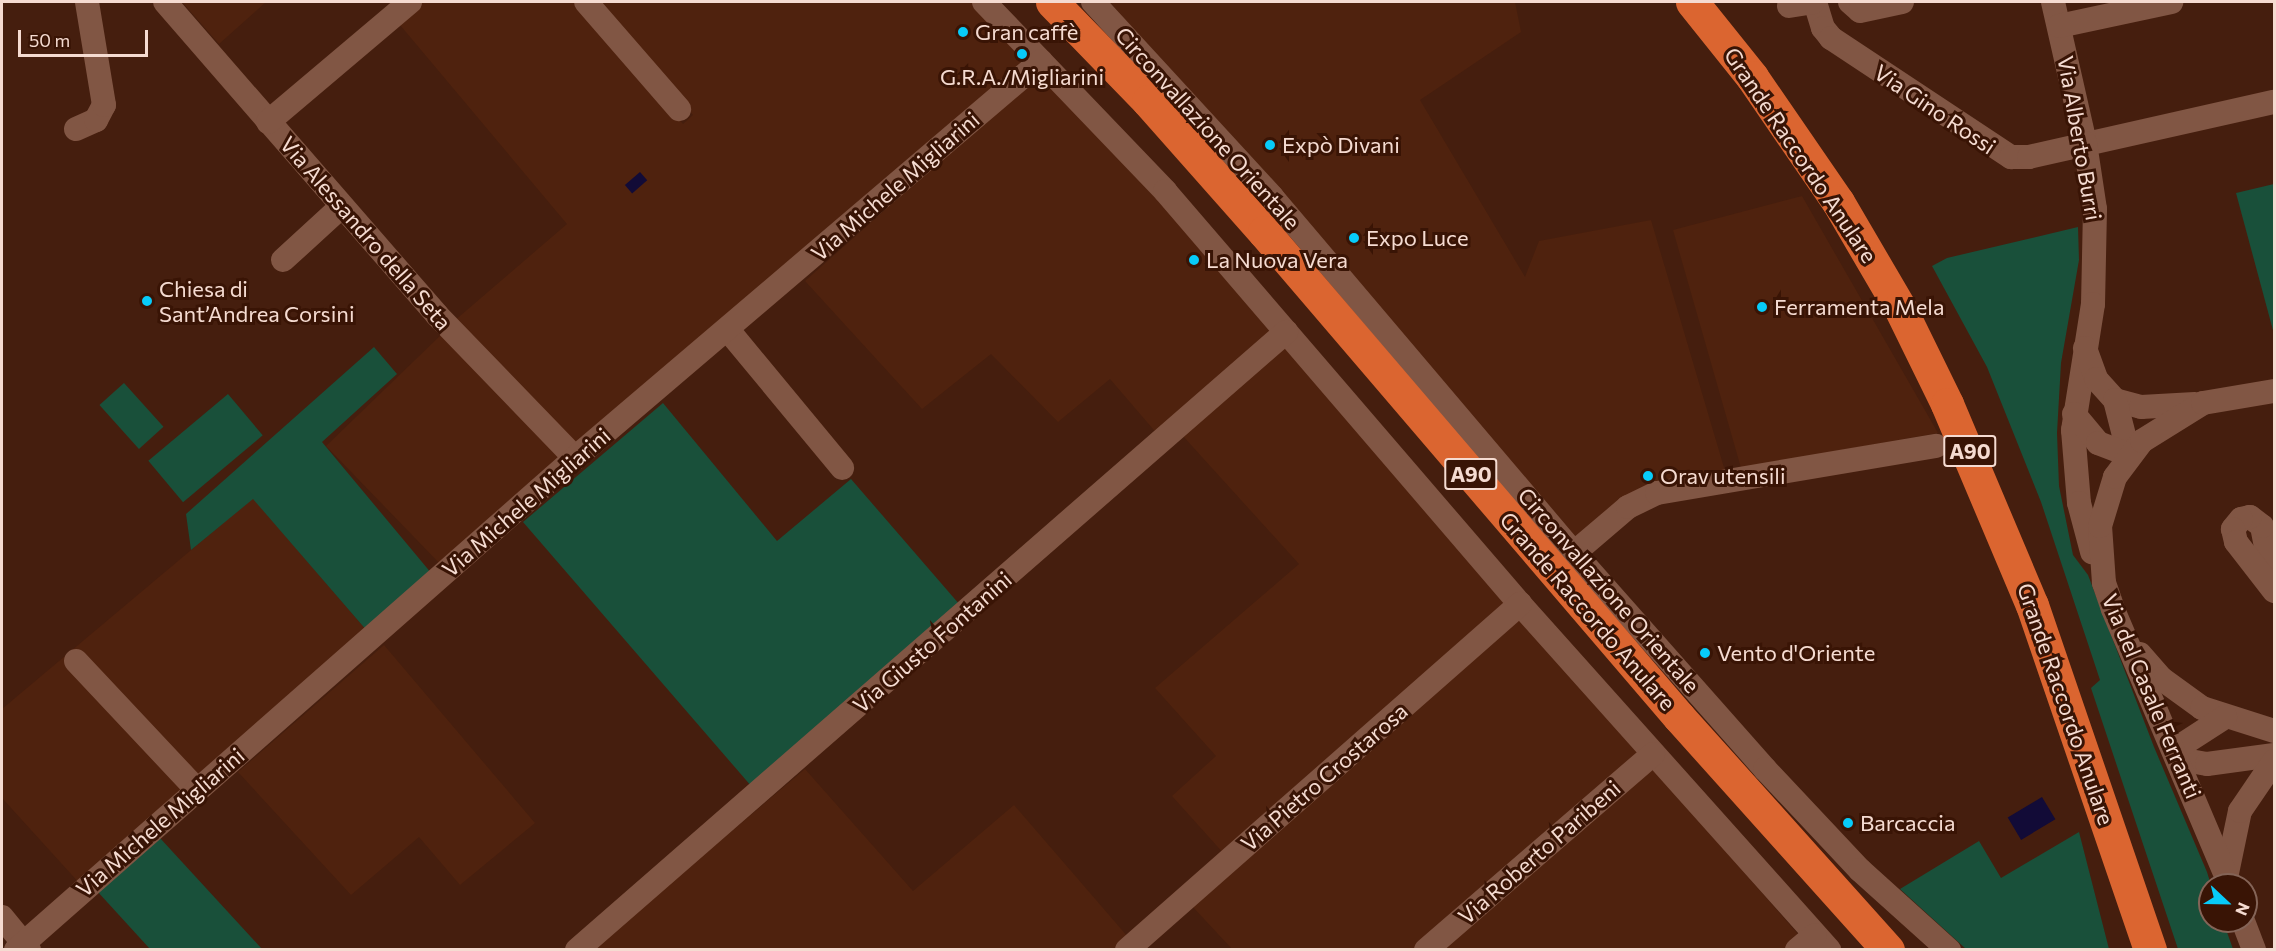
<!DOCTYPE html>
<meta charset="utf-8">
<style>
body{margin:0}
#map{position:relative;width:2276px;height:951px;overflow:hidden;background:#451e0e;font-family:Commissioner,sans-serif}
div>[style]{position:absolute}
.built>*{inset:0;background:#4f220e;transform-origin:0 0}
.green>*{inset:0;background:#19503a;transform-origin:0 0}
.water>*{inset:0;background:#120b37;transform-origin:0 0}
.minor>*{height:24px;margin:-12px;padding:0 12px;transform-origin:12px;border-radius:12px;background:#815644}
.highway>*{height:33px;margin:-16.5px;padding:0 16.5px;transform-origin:16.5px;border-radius:16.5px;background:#db6530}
.dots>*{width:16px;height:16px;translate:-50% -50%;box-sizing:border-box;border:3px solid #391405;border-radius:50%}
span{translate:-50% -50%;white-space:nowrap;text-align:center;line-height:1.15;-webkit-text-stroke:6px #391405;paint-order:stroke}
.shield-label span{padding:2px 4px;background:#391405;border:2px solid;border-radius:4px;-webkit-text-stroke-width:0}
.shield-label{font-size:21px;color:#f5dbd1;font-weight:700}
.poi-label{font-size:22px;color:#f5dbd1}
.left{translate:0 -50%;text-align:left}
.street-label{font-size:22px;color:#f5dbd1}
.frame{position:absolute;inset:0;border:3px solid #f5dbd1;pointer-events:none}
.north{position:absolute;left:2198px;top:873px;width:60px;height:60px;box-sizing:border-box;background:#391405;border:2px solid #846457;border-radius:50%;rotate:112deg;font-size:16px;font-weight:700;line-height:24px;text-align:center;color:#f5dbd1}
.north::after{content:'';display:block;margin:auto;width:21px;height:27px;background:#07cbf9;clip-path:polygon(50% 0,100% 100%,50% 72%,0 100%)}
.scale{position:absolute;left:18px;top:30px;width:130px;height:27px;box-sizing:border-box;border:3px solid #f5dbd1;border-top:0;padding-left:8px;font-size:18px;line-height:21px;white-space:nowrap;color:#f5dbd1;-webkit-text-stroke:4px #391405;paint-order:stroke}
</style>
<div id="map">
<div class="built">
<i style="clip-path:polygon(182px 2px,266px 2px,219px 44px)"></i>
<i style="clip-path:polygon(417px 2px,577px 2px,683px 124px,693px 115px,597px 2px,975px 2px,1033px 60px,574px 449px,453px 322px,567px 224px,395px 19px)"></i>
<i style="clip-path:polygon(1110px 2px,1515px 2px,1521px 32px,1420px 100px,1525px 277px,1539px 241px,1651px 220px,1725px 471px,1579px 542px)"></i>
<i style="clip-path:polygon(1040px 72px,1277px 330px,1159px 436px,1110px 379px,1058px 422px,991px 354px,922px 409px,805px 281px)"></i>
<i style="clip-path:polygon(1802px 196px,1938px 433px,1741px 468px,1673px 230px)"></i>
<i style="left:444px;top:332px;width:175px;height:164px;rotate:46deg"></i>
<i style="clip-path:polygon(1285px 343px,1513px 604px,1225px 855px,1172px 796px,1216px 756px,1155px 688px,1299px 564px,1182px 435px)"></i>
<i style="clip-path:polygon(253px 498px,368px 632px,81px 885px,2px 798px,2px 709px)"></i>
<i style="clip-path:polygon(1519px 615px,1640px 754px,1416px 949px,1232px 949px,1191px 905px)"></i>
<i style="clip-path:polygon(384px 645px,535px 823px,460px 885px,419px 837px,351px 895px,238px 772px)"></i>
<i style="clip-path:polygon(1651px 766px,1811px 949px,1442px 950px)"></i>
<i style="clip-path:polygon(805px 769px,913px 891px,1014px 805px,1128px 937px,1114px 950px,591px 950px)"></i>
</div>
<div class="green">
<i style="clip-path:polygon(2274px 184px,2274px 334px,2236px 193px)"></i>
<i style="clip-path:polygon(2078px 227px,2079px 260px,2061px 363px,2057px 433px,2059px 486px,2073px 555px,2088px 575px,2154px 747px,2207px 872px,2211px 885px,2210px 921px,2223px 921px,2233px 949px,2178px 949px,2091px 688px,2100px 680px,2041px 502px,1987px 367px,1932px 266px,1947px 258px)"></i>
<i style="clip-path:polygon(374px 347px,397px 374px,322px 442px,432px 574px,368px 632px,253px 499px,191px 550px,186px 514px)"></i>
<i style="left:124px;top:383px;width:59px;height:33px;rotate:48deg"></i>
<i style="left:228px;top:394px;width:54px;height:104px;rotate:50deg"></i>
<i style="clip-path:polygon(663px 403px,777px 541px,851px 479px,960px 605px,752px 787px,523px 522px)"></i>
<i style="clip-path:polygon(2079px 832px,2109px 949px,1966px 949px,1900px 889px,1979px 841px,2001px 878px)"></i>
<i style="clip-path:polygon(160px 838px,262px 949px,150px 949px,97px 891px)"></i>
</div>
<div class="water">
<i style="left:640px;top:172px;width:11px;height:20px;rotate:49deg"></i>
<i style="left:2042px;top:797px;width:26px;height:40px;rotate:59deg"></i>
</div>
<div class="minor">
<i style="left:165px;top:2px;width:415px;rotate:49deg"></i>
<i style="left:437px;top:315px;width:199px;rotate:46deg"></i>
<i style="left:586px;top:2px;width:142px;rotate:49deg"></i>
<i style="left:984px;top:2px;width:262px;rotate:46.2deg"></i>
<i style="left:1165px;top:191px;width:545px;rotate:49.32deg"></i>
<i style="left:1520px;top:604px;width:464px;rotate:48.2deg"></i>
<i style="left:1093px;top:2px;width:265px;rotate:47.4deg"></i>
<i style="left:1272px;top:197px;width:467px;rotate:49.7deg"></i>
<i style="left:1574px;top:553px;width:288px;rotate:48.5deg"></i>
<i style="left:1765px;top:769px;width:139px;rotate:46.8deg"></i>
<i style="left:1860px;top:870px;width:120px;rotate:42deg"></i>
<i style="left:1815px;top:2px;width:27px;rotate:73deg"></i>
<i style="left:1823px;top:28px;width:13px;rotate:51deg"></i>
<i style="left:1831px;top:38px;width:216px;rotate:33.5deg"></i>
<i style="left:2011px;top:157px;width:18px"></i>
<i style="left:2029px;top:157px;width:251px;rotate:-12.7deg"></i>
<i style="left:1850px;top:2px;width:13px;rotate:42deg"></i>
<i style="left:1860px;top:11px;width:43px;rotate:-12.1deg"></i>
<i style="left:2053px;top:2px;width:145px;rotate:77.2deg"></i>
<i style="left:2085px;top:143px;width:67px;rotate:81.4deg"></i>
<i style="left:2095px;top:209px;width:95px;rotate:91.2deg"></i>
<i style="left:2093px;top:304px;width:128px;rotate:99deg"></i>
<i style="left:2073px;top:430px;width:73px;rotate:85.3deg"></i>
<i style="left:2079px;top:503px;width:51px;rotate:75.1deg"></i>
<i style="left:1789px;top:6px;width:24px;rotate:-9deg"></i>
<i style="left:2059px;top:26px;width:115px;rotate:-12.1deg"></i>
<i style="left:268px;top:122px;width:186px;rotate:-40.2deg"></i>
<i style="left:76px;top:129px;width:22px;rotate:-24deg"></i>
<i style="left:96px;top:120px;width:17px;rotate:-62deg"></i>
<i style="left:104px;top:105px;width:104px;rotate:-99.4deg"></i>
<i style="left:283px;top:260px;width:79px;rotate:-42.4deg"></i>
<i style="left:728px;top:330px;width:179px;rotate:50.4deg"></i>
<i style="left:2085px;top:348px;width:33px;rotate:70deg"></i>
<i style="left:2096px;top:379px;width:28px;rotate:48deg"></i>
<i style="left:2115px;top:400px;width:27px;rotate:15deg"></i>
<i style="left:2141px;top:407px;width:54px;rotate:-3.2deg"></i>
<i style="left:2115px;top:400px;width:57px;rotate:75.7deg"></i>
<i style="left:2074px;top:414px;width:38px;rotate:50deg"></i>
<i style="left:2098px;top:443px;width:33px;rotate:21deg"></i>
<i style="left:1574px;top:553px;width:71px;rotate:-40.4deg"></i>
<i style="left:1628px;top:507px;width:32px;rotate:-26deg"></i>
<i style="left:1657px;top:493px;width:283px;rotate:-9.6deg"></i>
<i style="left:2274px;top:588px;width:63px;rotate:-101deg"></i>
<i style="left:2262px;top:526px;width:15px;rotate:-143deg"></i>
<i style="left:2250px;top:517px;width:9px;rotate:167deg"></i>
<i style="left:2241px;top:519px;width:13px;rotate:129deg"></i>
<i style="left:2233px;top:529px;width:13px;rotate:77deg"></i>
<i style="left:2236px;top:542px;width:62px;rotate:52.2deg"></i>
<i style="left:2140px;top:654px;width:33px;rotate:49deg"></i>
<i style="left:2162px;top:679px;width:49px;rotate:35.9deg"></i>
<i style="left:2202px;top:708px;width:76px;rotate:17.7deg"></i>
<i style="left:76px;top:661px;width:177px;rotate:46.8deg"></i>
<i style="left:2174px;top:750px;width:19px;rotate:35deg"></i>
<i style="left:2190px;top:761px;width:17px;rotate:10deg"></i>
<i style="left:2207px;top:764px;width:68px;rotate:-7.7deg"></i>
<i style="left:2174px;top:750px;width:61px;rotate:-32.9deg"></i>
<i style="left:2227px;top:873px;width:63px;rotate:-78.2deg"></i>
<i style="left:2240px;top:811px;width:60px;rotate:-55.8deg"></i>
<i style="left:2230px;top:885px;width:300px;rotate:-113deg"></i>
<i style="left:2113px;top:609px;width:28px;rotate:-109deg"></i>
<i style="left:2104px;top:583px;width:57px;rotate:-94deg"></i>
<i style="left:2100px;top:526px;width:51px;rotate:-73deg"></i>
<i style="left:2115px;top:477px;width:45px;rotate:-53.1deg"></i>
<i style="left:2142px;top:441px;width:72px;rotate:-31.9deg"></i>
<i style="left:2203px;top:403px;width:72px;rotate:-9.6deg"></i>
<i style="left:2px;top:917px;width:43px;rotate:50.7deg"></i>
<i style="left:2243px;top:921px;width:31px;rotate:69deg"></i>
<i style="left:16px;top:950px;width:745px;rotate:-41.35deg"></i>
<i style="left:575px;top:458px;width:612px;rotate:-40.43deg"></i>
<i style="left:577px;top:950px;width:941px;rotate:-41.08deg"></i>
<i style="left:1127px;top:950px;width:524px;rotate:-41.36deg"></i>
<i style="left:1426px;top:950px;width:300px;rotate:-40.8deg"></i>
<i style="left:1797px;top:950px;width:23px;rotate:-40deg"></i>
</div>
<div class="highway">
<i style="left:1052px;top:2px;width:138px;rotate:45.9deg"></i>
<i style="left:1148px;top:101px;width:175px;rotate:48.5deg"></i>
<i style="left:1264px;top:232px;width:638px;rotate:49.45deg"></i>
<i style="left:1679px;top:717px;width:313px;rotate:48.1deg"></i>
<i style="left:1692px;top:2px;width:96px;rotate:51.3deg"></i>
<i style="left:1752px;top:77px;width:152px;rotate:55.5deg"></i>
<i style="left:1838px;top:202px;width:123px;rotate:59.7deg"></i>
<i style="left:1900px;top:308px;width:107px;rotate:63.9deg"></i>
<i style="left:1947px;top:404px;width:218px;rotate:67.1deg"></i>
<i style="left:2032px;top:605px;width:365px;rotate:71.1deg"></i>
</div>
<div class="dots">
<i style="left:963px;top:32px;background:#07cbf9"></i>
<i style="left:1022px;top:54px;background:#07cbf9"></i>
<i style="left:1270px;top:145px;background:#07cbf9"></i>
<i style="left:1354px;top:238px;background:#07cbf9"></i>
<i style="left:1194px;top:260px;background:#07cbf9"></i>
<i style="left:147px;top:301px;background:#07cbf9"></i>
<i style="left:1762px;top:307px;background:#07cbf9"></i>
<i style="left:1648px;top:476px;background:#07cbf9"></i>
<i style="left:1705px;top:653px;background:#07cbf9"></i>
<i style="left:1848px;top:823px;background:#07cbf9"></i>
</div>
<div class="shield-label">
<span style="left:1970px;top:451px">A90</span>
<span style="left:1471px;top:474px">A90</span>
</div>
<div class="poi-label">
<span class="left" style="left:975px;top:32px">Gran caffè</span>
<span style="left:1022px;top:77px">G.R.A./Migliarini</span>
<span class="left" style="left:1282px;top:145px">Expò Divani</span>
<span class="left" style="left:1366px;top:238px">Expo Luce</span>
<span class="left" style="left:1206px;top:260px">La Nuova Vera</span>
<span class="left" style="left:159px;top:301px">Chiesa di<br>Sant’Andrea Corsini</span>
<span class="left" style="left:1774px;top:307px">Ferramenta Mela</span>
<span class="left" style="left:1660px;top:476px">Orav utensili</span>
<span class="left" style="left:1717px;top:653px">Vento d'Oriente</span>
<span class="left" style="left:1860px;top:823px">Barcaccia</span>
</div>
<div class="street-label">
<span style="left:1935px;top:109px;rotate:34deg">Via Gino Rossi</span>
<span style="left:1208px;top:128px;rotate:48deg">Circonvallazione Orientale</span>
<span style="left:2080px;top:138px;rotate:80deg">Via Alberto Burri</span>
<span style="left:1801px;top:155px;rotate:56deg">Grande Raccordo Anulare</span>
<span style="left:895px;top:186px;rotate:-41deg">Via Michele Migliarini</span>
<span style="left:366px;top:233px;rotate:49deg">Via Alessandro della Seta</span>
<span style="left:526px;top:502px;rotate:-41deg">Via Michele Migliarini</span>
<span style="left:1609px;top:590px;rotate:49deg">Circonvallazione Orientale</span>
<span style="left:1588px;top:611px;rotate:49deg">Grande Raccordo Anulare</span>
<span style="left:932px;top:642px;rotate:-41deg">Via Giusto Fontanini</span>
<span style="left:2152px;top:696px;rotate:67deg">Via del Casale Ferranti</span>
<span style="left:2066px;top:704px;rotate:71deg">Grande Raccordo Anulare</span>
<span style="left:1324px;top:777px;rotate:-41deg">Via Pietro Crostarosa</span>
<span style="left:160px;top:822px;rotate:-41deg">Via Michele Migliarini</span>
<span style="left:1539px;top:852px;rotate:-41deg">Via Roberto Paribeni</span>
</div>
<div class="frame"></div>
<div class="north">N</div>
<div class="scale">50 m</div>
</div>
